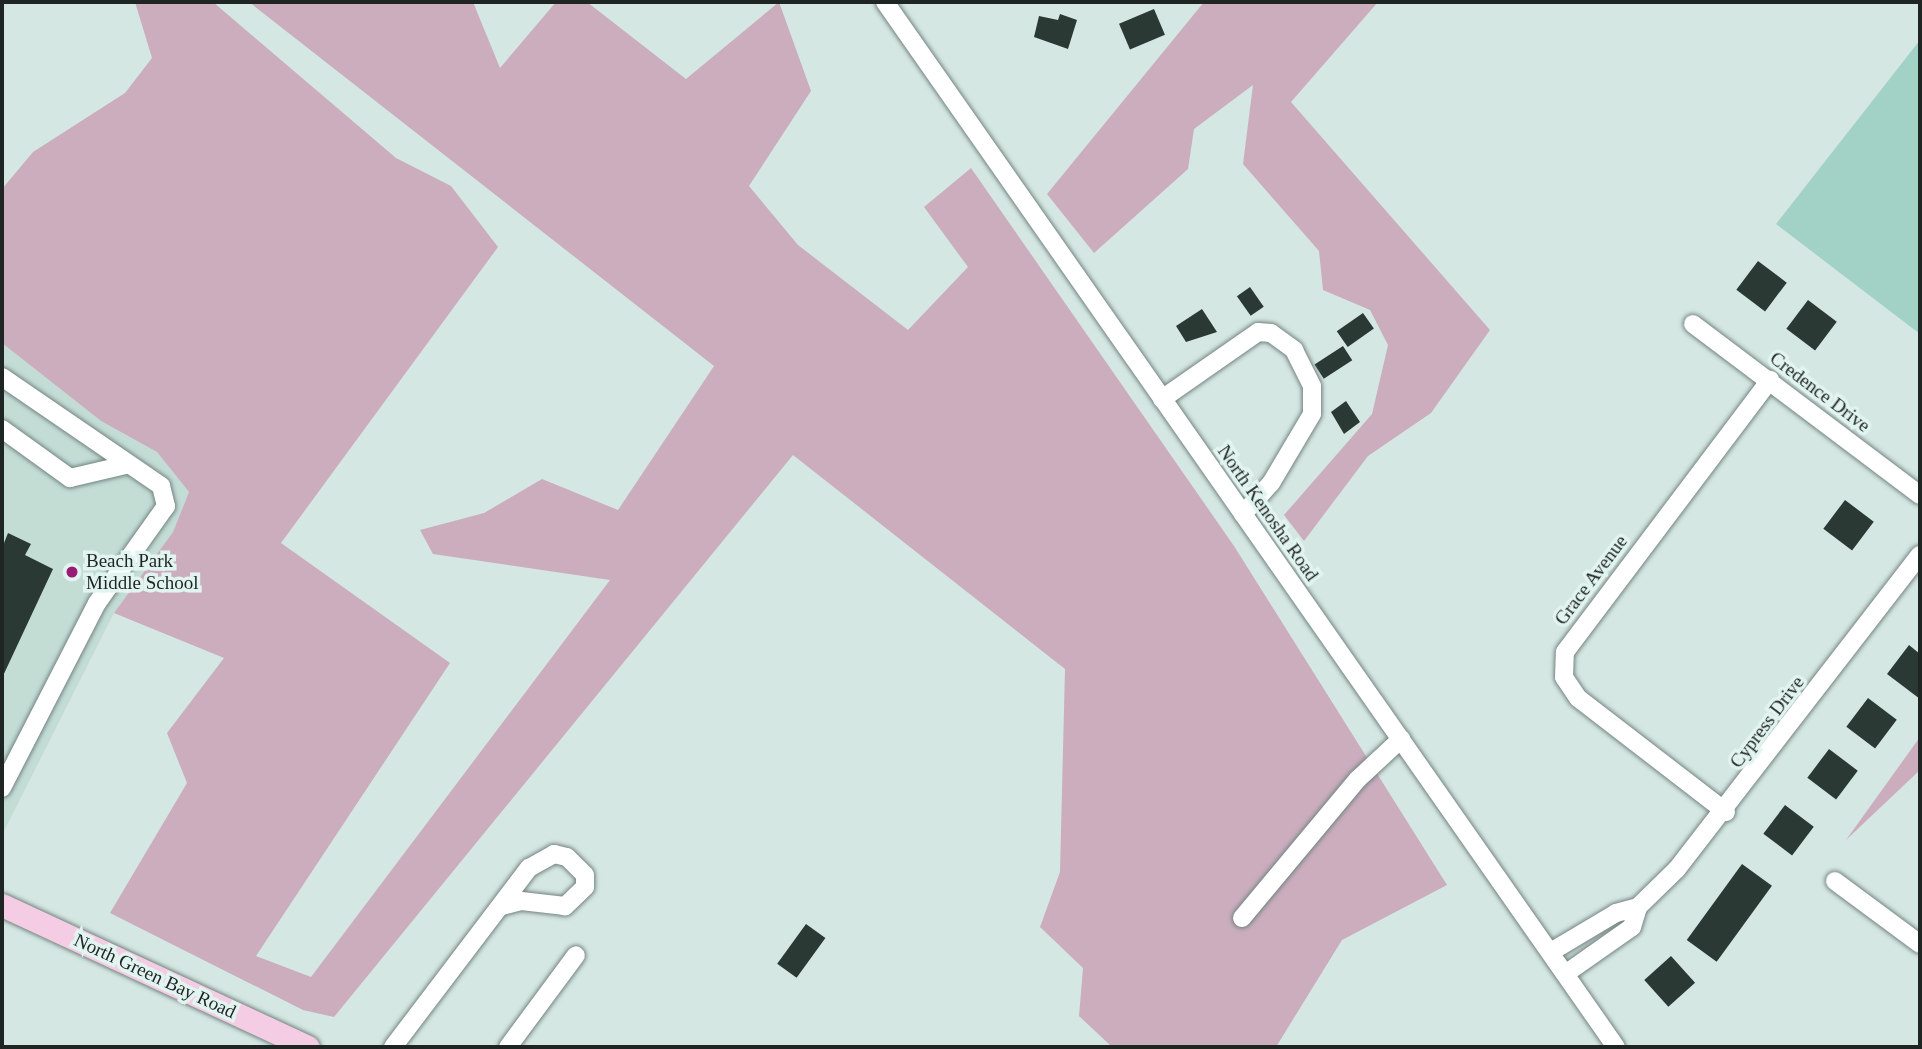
<!DOCTYPE html>
<style>
body{margin:0}
#map{position:relative;width:1922px;height:1049px;overflow:hidden;background:#d5e7e2;font-family:Georgia,serif}
div>[style]{position:absolute}
.built>*{inset:0;background:#c3ddd5}
.green>*{inset:0;background:#cbadbe}
.water>*{inset:0;background:#a2d2c5}
.building>*{inset:0;background:#2b3935;transform-origin:0 0}
.roads{filter:drop-shadow(0 0 2px #748480) drop-shadow(0 0 2px #748480)}
.minor>*{height:18px;margin:-9px;padding:0 9px;transform-origin:9px;border-radius:9px;background:#fff}
.major>*{height:23px;margin:-11.5px;padding:0 11.5px;transform-origin:11.5px;border-radius:11.5px;background:#f4cde4}
.dots>*{width:19px;height:19px;translate:-50% -50%;box-sizing:border-box;border:4px solid #e2f4ef;border-radius:50%}
span{translate:-50% -50%;white-space:nowrap;text-align:center;line-height:1.15;-webkit-text-stroke:7px #e2f4ef;paint-order:stroke}
.street-label{font-size:19px;color:#1e2523}
.poi-label{font-size:19px;color:#1e2523}
.left{translate:0 -50%;text-align:left}
.frame{position:absolute;inset:0;border:4px solid #1e2523;pointer-events:none}
</style>
<div id="map">
<div class="built">
<i style="clip-path:polygon(2px 343px,101px 421px,157px 452px,189px 492px,173px 532px,114px 613px,2px 835px)"></i>
</div>
<div class="green">
<i style="clip-path:polygon(135px 2px,213px 2px,396px 158px,451px 186px,498px 247px,281px 543px,450px 663px,256px 956px,311px 977px,610px 580px,433px 554px,420px 530px,484px 513px,542px 479px,618px 510px,714px 366px,249px 2px,473px 2px,500px 68px,556px 2px,587px 2px,686px 79px,779px 2px,811px 91px,749px 186px,798px 245px,908px 330px,968px 267px,924px 207px,971px 168px,1234px 546px,1447px 885px,1342px 940px,1276px 1047px,1112px 1047px,1079px 1016px,1083px 968px,1040px 927px,1060px 872px,1065px 669px,793px 455px,334px 1017px,303px 1010px,110px 913px,187px 783px,167px 733px,224px 658px,114px 613px,173px 532px,189px 492px,157px 452px,101px 421px,2px 343px,2px 189px,33px 152px,125px 93px,152px 58px)"></i>
<i style="clip-path:polygon(1204px 2px,1378px 2px,1291px 102px,1490px 330px,1431px 413px,1368px 456px,1304px 541px,1284px 515px,1372px 414px,1388px 345px,1370px 310px,1323px 290px,1319px 251px,1243px 164px,1253px 85px,1194px 129px,1188px 169px,1094px 253px,1047px 194px)"></i>
<i style="clip-path:polygon(1920px 737px,1920px 770px,1846px 840px)"></i>
</div>
<div class="water">
<i style="clip-path:polygon(1920px 40px,1920px 334px,1776px 224px)"></i>
</div>
<div class="building">
<i style="left:1154px;top:9px;width:28px;height:38px;rotate:67deg"></i>
<i style="clip-path:polygon(1060px 14px,1077px 20px,1068px 49px,1034px 37px,1039px 16px,1058px 20px)"></i>
<i style="left:1758px;top:261px;width:36px;height:36px;rotate:37deg"></i>
<i style="left:1250px;top:287px;width:24px;height:16px;rotate:55deg"></i>
<i style="left:1808px;top:300px;width:36px;height:36px;rotate:37deg"></i>
<i style="clip-path:polygon(1202px 309px,1217px 332px,1186px 342px,1176px 326px)"></i>
<i style="left:1363px;top:313px;width:19px;height:32px;rotate:55deg"></i>
<i style="left:1343px;top:346px;width:17px;height:34px;rotate:57deg"></i>
<i style="clip-path:polygon(1346px 401px,1360px 422px,1344px 434px,1331px 412px)"></i>
<i style="left:1845px;top:500px;width:36px;height:36px;rotate:37deg"></i>
<i style="clip-path:polygon(8px 533px,31px 544px,25px 555px,53px 569px,2px 678px,2px 548px)"></i>
<i style="clip-path:polygon(1909px 645px,1920px 654px,1920px 699px,1887px 674px)"></i>
<i style="left:1868px;top:698px;width:36px;height:36px;rotate:37deg"></i>
<i style="left:1829px;top:749px;width:36px;height:36px;rotate:37deg"></i>
<i style="left:1785px;top:805px;width:36px;height:36px;rotate:37deg"></i>
<i style="left:1742px;top:864px;width:37px;height:94px;rotate:36deg"></i>
<i style="left:806px;top:924px;width:24px;height:49px;rotate:36deg"></i>
<i style="left:1671px;top:956px;width:36px;height:36px;rotate:48deg"></i>
</div>
<div class="roads">
<div class="minor">
<i style="left:885px;top:2px;width:1275px;rotate:55.03deg"></i>
<i style="left:1693px;top:324px;width:284px;rotate:37deg"></i>
<i style="left:2px;top:377px;width:193px;rotate:34.4deg"></i>
<i style="left:161px;top:486px;width:21px;rotate:76deg"></i>
<i style="left:166px;top:506px;width:119px;rotate:125.4deg"></i>
<i style="left:97px;top:603px;width:208px;rotate:117.2deg"></i>
<i style="left:1162px;top:399px;width:117px;rotate:-34.9deg"></i>
<i style="left:1258px;top:332px;width:13px;rotate:4deg"></i>
<i style="left:1271px;top:333px;width:29px;rotate:36deg"></i>
<i style="left:1294px;top:350px;width:40px;rotate:63.4deg"></i>
<i style="left:1312px;top:386px;width:28px;rotate:90deg"></i>
<i style="left:1312px;top:414px;width:80px;rotate:120.7deg"></i>
<i style="left:1271px;top:483px;width:42px;rotate:132.1deg"></i>
<i style="left:2px;top:429px;width:84px;rotate:35.8deg"></i>
<i style="left:70px;top:478px;width:57px;rotate:-13.3deg"></i>
<i style="left:1726px;top:812px;width:187px;rotate:-142.4deg"></i>
<i style="left:1578px;top:698px;width:25px;rotate:-124deg"></i>
<i style="left:1564px;top:677px;width:25px;rotate:-88deg"></i>
<i style="left:1565px;top:652px;width:341px;rotate:-53deg"></i>
<i style="left:1835px;top:881px;width:106px;rotate:36.5deg"></i>
<i style="left:1242px;top:918px;width:181px;rotate:-50.2deg"></i>
<i style="left:1358px;top:779px;width:59px;rotate:-42.9deg"></i>
<i style="left:1554px;top:950px;width:72px;rotate:-30.8deg"></i>
<i style="left:1616px;top:913px;width:23px;rotate:-15deg"></i>
<i style="left:1638px;top:907px;width:54px;rotate:-44.3deg"></i>
<i style="left:1677px;top:869px;width:397px;rotate:-52.3deg"></i>
<i style="left:1568px;top:972px;width:78px;rotate:-35.1deg"></i>
<i style="left:1632px;top:927px;width:21px;rotate:-73deg"></i>
<i style="left:393px;top:1047px;width:225px;rotate:-52.8deg"></i>
<i style="left:529px;top:868px;width:29px;rotate:-29deg"></i>
<i style="left:554px;top:854px;width:13px;rotate:13deg"></i>
<i style="left:567px;top:857px;width:25px;rotate:45deg"></i>
<i style="left:585px;top:875px;width:12px;rotate:90deg"></i>
<i style="left:585px;top:887px;width:28px;rotate:136deg"></i>
<i style="left:565px;top:906px;width:44px;rotate:-173.5deg"></i>
<i style="left:521px;top:901px;width:20px;rotate:165deg"></i>
<i style="left:508px;top:1047px;width:114px;rotate:-53.5deg"></i>
</div>
<div class="major">
<i style="left:2px;top:905px;width:337px;rotate:24.9deg"></i>
</div>
</div>
<div class="dots">
<i style="left:72px;top:572px;background:#981c75"></i>
</div>
<div class="street-label">
<span style="left:1820px;top:392px;rotate:37deg">Credence Drive</span>
<span style="left:1268px;top:513px;rotate:55deg">North Kenosha Road</span>
<span style="left:1591px;top:580px;rotate:-53deg">Grace Avenue</span>
<span style="left:1767px;top:722px;rotate:-53deg">Cypress Drive</span>
<span style="left:155px;top:976px;rotate:25deg">North Green Bay Road</span>
</div>
<div class="poi-label">
<span class="left" style="left:86px;top:572px">Beach Park<br>Middle School</span>
</div>
<div class="frame"></div>
</div>
